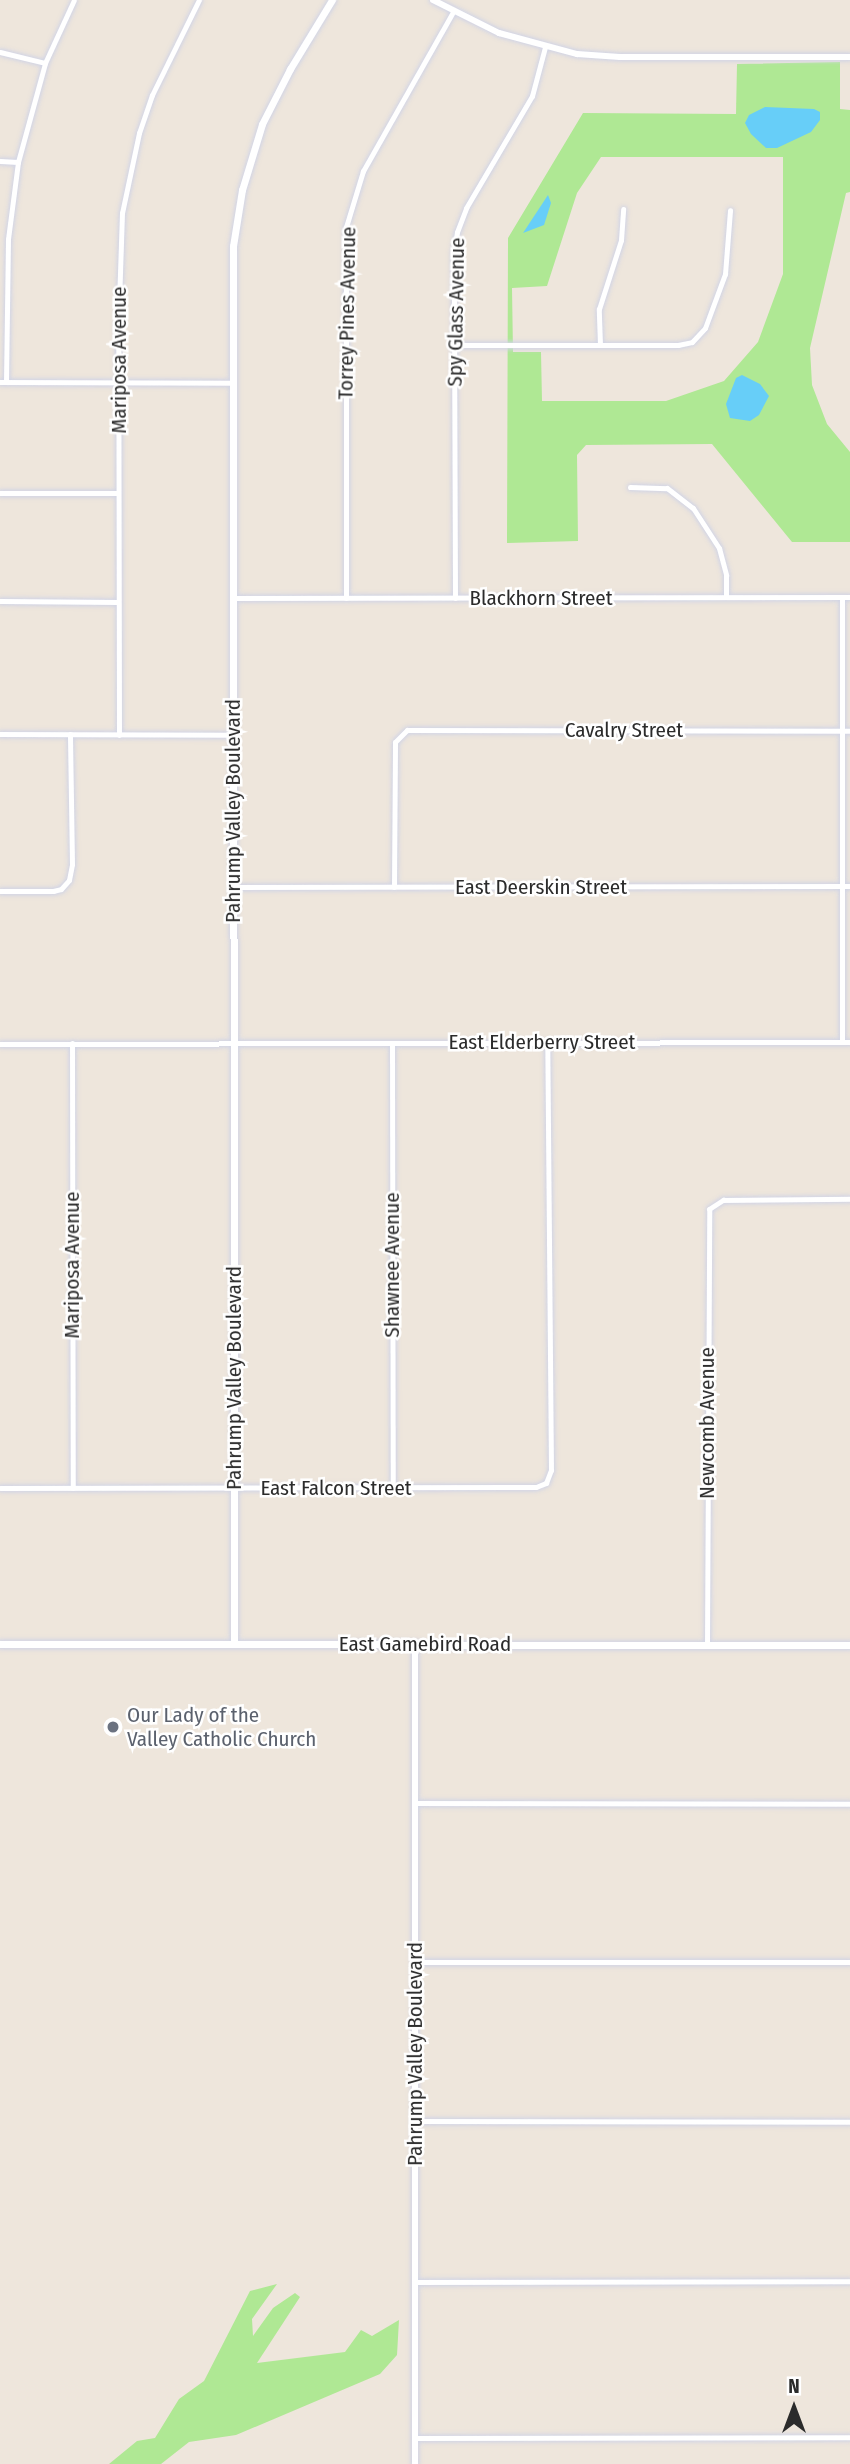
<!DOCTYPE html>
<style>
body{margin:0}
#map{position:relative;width:850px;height:2464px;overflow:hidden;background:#eee6dc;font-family:"Fira Sans Condensed",sans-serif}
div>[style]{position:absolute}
.green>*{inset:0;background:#afe894}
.water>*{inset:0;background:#67cef8}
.roads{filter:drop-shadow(0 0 2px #d1d4e5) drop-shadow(0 0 2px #d1d4e5)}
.minor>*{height:5px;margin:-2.5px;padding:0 2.5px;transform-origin:2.5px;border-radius:2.5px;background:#fff}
.tertiary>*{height:6px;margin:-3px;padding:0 3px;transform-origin:3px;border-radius:3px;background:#fff}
.secondary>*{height:7px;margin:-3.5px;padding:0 3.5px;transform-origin:3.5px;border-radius:3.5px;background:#fff}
.dots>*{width:19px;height:19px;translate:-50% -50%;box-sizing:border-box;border:4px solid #fff;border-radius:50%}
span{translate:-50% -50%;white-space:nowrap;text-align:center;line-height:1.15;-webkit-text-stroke:5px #fff;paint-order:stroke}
.street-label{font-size:21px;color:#2b2b2b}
.worship-label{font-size:21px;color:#5b616d}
.left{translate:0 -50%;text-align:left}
.north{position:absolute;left:759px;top:2373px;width:70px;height:70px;-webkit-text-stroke:5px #fff;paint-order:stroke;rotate:0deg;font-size:19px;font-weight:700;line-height:28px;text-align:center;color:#2b2b2b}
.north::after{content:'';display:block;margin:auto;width:24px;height:32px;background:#2b2b2b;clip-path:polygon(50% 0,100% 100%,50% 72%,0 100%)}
</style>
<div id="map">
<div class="green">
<i style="clip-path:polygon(evenodd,840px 62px,840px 109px,850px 110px,850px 192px,846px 193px,810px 348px,812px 385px,827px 424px,850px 452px,850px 542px,792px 542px,712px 444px,586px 445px,577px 455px,578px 541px,507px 543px,508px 238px,583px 113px,736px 114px,737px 64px,840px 62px,601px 157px,783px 157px,783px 274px,758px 342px,724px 381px,666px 401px,542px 401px,541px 352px,513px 352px,512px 288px,547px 286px,577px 193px,601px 157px)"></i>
<i style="clip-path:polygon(277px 2284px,252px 2319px,253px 2336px,273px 2308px,295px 2293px,300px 2297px,257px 2363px,345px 2352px,361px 2330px,372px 2336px,399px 2320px,397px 2355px,380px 2374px,236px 2435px,189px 2442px,161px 2464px,109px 2464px,137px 2441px,155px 2438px,179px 2399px,204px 2381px,250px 2291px)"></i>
</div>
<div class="water">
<i style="clip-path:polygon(765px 107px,814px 109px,820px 112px,820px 120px,811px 132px,777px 148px,766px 148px,751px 134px,745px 123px,749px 115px)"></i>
<i style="clip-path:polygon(548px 195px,551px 203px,544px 225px,523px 233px)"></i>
<i style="clip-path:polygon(742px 375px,760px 384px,769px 396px,759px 415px,750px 421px,730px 418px,726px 404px,736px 378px)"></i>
</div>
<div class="roads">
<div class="minor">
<i style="left:0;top:52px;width:46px;rotate:13.7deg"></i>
<i style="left:0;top:161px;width:18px;rotate:3deg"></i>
<i style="left:454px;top:345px;width:224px"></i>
<i style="left:678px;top:345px;width:14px;rotate:-12deg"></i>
<i style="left:692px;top:342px;width:19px;rotate:-47deg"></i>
<i style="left:705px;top:328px;width:58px;rotate:-69.7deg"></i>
<i style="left:725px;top:274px;width:64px;rotate:-85.5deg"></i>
<i style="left:600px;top:345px;width:36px;rotate:-92deg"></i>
<i style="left:599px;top:309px;width:72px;rotate:-72.3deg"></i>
<i style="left:621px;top:240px;width:31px;rotate:-86deg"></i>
<i style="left:0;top:382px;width:232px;rotate:0.2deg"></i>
<i style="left:6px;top:382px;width:143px;rotate:-89.2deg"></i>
<i style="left:8px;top:239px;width:78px;rotate:-82.6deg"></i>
<i style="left:18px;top:162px;width:103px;rotate:-74.7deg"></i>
<i style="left:45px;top:63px;width:69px;rotate:-65.3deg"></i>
<i style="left:630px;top:487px;width:37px;rotate:2deg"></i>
<i style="left:667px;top:488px;width:33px;rotate:38deg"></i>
<i style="left:693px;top:508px;width:48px;rotate:57deg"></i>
<i style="left:719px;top:548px;width:28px;rotate:75deg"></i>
<i style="left:726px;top:575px;width:22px;rotate:90deg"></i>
<i style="left:0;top:493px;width:118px"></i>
<i style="left:842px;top:597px;width:445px;rotate:90deg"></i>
<i style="left:232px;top:598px;width:618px;rotate:-0.09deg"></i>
<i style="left:346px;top:598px;width:371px;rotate:-90deg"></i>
<i style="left:346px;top:227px;width:59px;rotate:-73.1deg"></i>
<i style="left:363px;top:171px;width:183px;rotate:-60.5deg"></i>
<i style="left:455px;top:598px;width:347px;rotate:-90.2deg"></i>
<i style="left:454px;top:251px;width:19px;rotate:-81deg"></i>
<i style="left:457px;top:232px;width:26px;rotate:-69deg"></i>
<i style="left:466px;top:208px;width:130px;rotate:-59.5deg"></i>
<i style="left:532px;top:96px;width:51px;rotate:-75.1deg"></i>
<i style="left:0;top:601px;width:118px;rotate:0.5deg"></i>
<i style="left:0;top:734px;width:233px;rotate:0.2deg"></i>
<i style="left:119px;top:735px;width:402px;rotate:-90.1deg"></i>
<i style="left:118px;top:333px;width:120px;rotate:-88.1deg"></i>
<i style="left:122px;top:213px;width:82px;rotate:-78deg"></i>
<i style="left:139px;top:133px;width:40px;rotate:-71.1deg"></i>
<i style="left:152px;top:95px;width:106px;rotate:-63.7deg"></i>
<i style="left:233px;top:887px;width:617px;rotate:-0.09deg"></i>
<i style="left:394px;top:887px;width:145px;rotate:-89.6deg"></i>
<i style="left:395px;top:742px;width:17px;rotate:-45deg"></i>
<i style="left:407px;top:730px;width:443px;rotate:0.1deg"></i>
<i style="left:0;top:891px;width:53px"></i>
<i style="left:53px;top:891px;width:8px;rotate:-14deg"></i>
<i style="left:61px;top:889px;width:12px;rotate:-48deg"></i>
<i style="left:69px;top:880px;width:16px;rotate:-79deg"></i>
<i style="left:72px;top:864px;width:130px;rotate:-90.9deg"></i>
<i style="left:72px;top:1043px;width:445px;rotate:89.9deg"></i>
<i style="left:392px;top:1043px;width:445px;rotate:89.9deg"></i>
<i style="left:0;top:1044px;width:850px;rotate:-0.13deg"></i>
<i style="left:0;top:1488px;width:536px;rotate:-0.11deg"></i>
<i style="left:536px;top:1487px;width:11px;rotate:-22deg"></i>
<i style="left:546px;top:1483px;width:14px;rotate:-69deg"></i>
<i style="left:551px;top:1470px;width:428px;rotate:-90.5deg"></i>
<i style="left:707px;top:1645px;width:436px;rotate:-89.7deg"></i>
<i style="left:709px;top:1209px;width:17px;rotate:-33deg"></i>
<i style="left:723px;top:1200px;width:127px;rotate:-0.5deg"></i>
<i style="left:415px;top:1803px;width:435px;rotate:0.1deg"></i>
<i style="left:415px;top:1962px;width:435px"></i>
<i style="left:415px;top:2121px;width:435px;rotate:0.1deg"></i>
<i style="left:415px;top:2282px;width:435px;rotate:-0.1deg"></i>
<i style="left:415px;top:2438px;width:435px;rotate:-0.1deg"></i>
</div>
<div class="tertiary">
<i style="left:433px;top:0;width:74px;rotate:26.6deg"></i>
<i style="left:499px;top:33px;width:81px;rotate:15.1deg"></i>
<i style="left:577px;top:54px;width:43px;rotate:4deg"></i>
<i style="left:620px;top:57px;width:230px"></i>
<i style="left:415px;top:2464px;width:820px;rotate:-90deg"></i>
</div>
<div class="secondary">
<i style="left:0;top:1644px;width:850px;rotate:0.07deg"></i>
<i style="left:234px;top:1644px;width:1398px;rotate:-90.04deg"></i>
<i style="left:233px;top:246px;width:57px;rotate:-80.9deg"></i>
<i style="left:242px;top:190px;width:69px;rotate:-73.1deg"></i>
<i style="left:262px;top:124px;width:62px;rotate:-63deg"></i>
<i style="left:290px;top:69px;width:81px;rotate:-58.7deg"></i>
</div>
</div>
<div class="dots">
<i style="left:113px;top:1727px;background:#6b7280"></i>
</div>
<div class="street-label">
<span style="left:456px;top:312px;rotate:-89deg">Spy Glass Avenue</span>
<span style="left:347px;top:313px;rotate:-89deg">Torrey Pines Avenue</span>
<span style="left:119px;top:360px;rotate:-90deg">Mariposa Avenue</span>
<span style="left:541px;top:598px">Blackhorn Street</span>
<span style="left:624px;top:730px">Cavalry Street</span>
<span style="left:233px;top:811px;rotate:-90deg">Pahrump Valley Boulevard</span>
<span style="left:541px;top:887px">East Deerskin Street</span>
<span style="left:542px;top:1042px">East Elderberry Street</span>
<span style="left:72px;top:1265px;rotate:-90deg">Mariposa Avenue</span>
<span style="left:392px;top:1265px;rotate:-90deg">Shawnee Avenue</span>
<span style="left:234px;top:1378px;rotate:-90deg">Pahrump Valley Boulevard</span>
<span style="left:707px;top:1423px;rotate:-90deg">Newcomb Avenue</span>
<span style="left:336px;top:1488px">East Falcon Street</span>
<span style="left:425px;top:1644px">East Gamebird Road</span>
<span style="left:415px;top:2054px;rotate:-90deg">Pahrump Valley Boulevard</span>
</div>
<div class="worship-label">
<span class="left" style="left:127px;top:1727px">Our Lady of the<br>Valley Catholic Church</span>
</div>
<div class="north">N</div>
</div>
